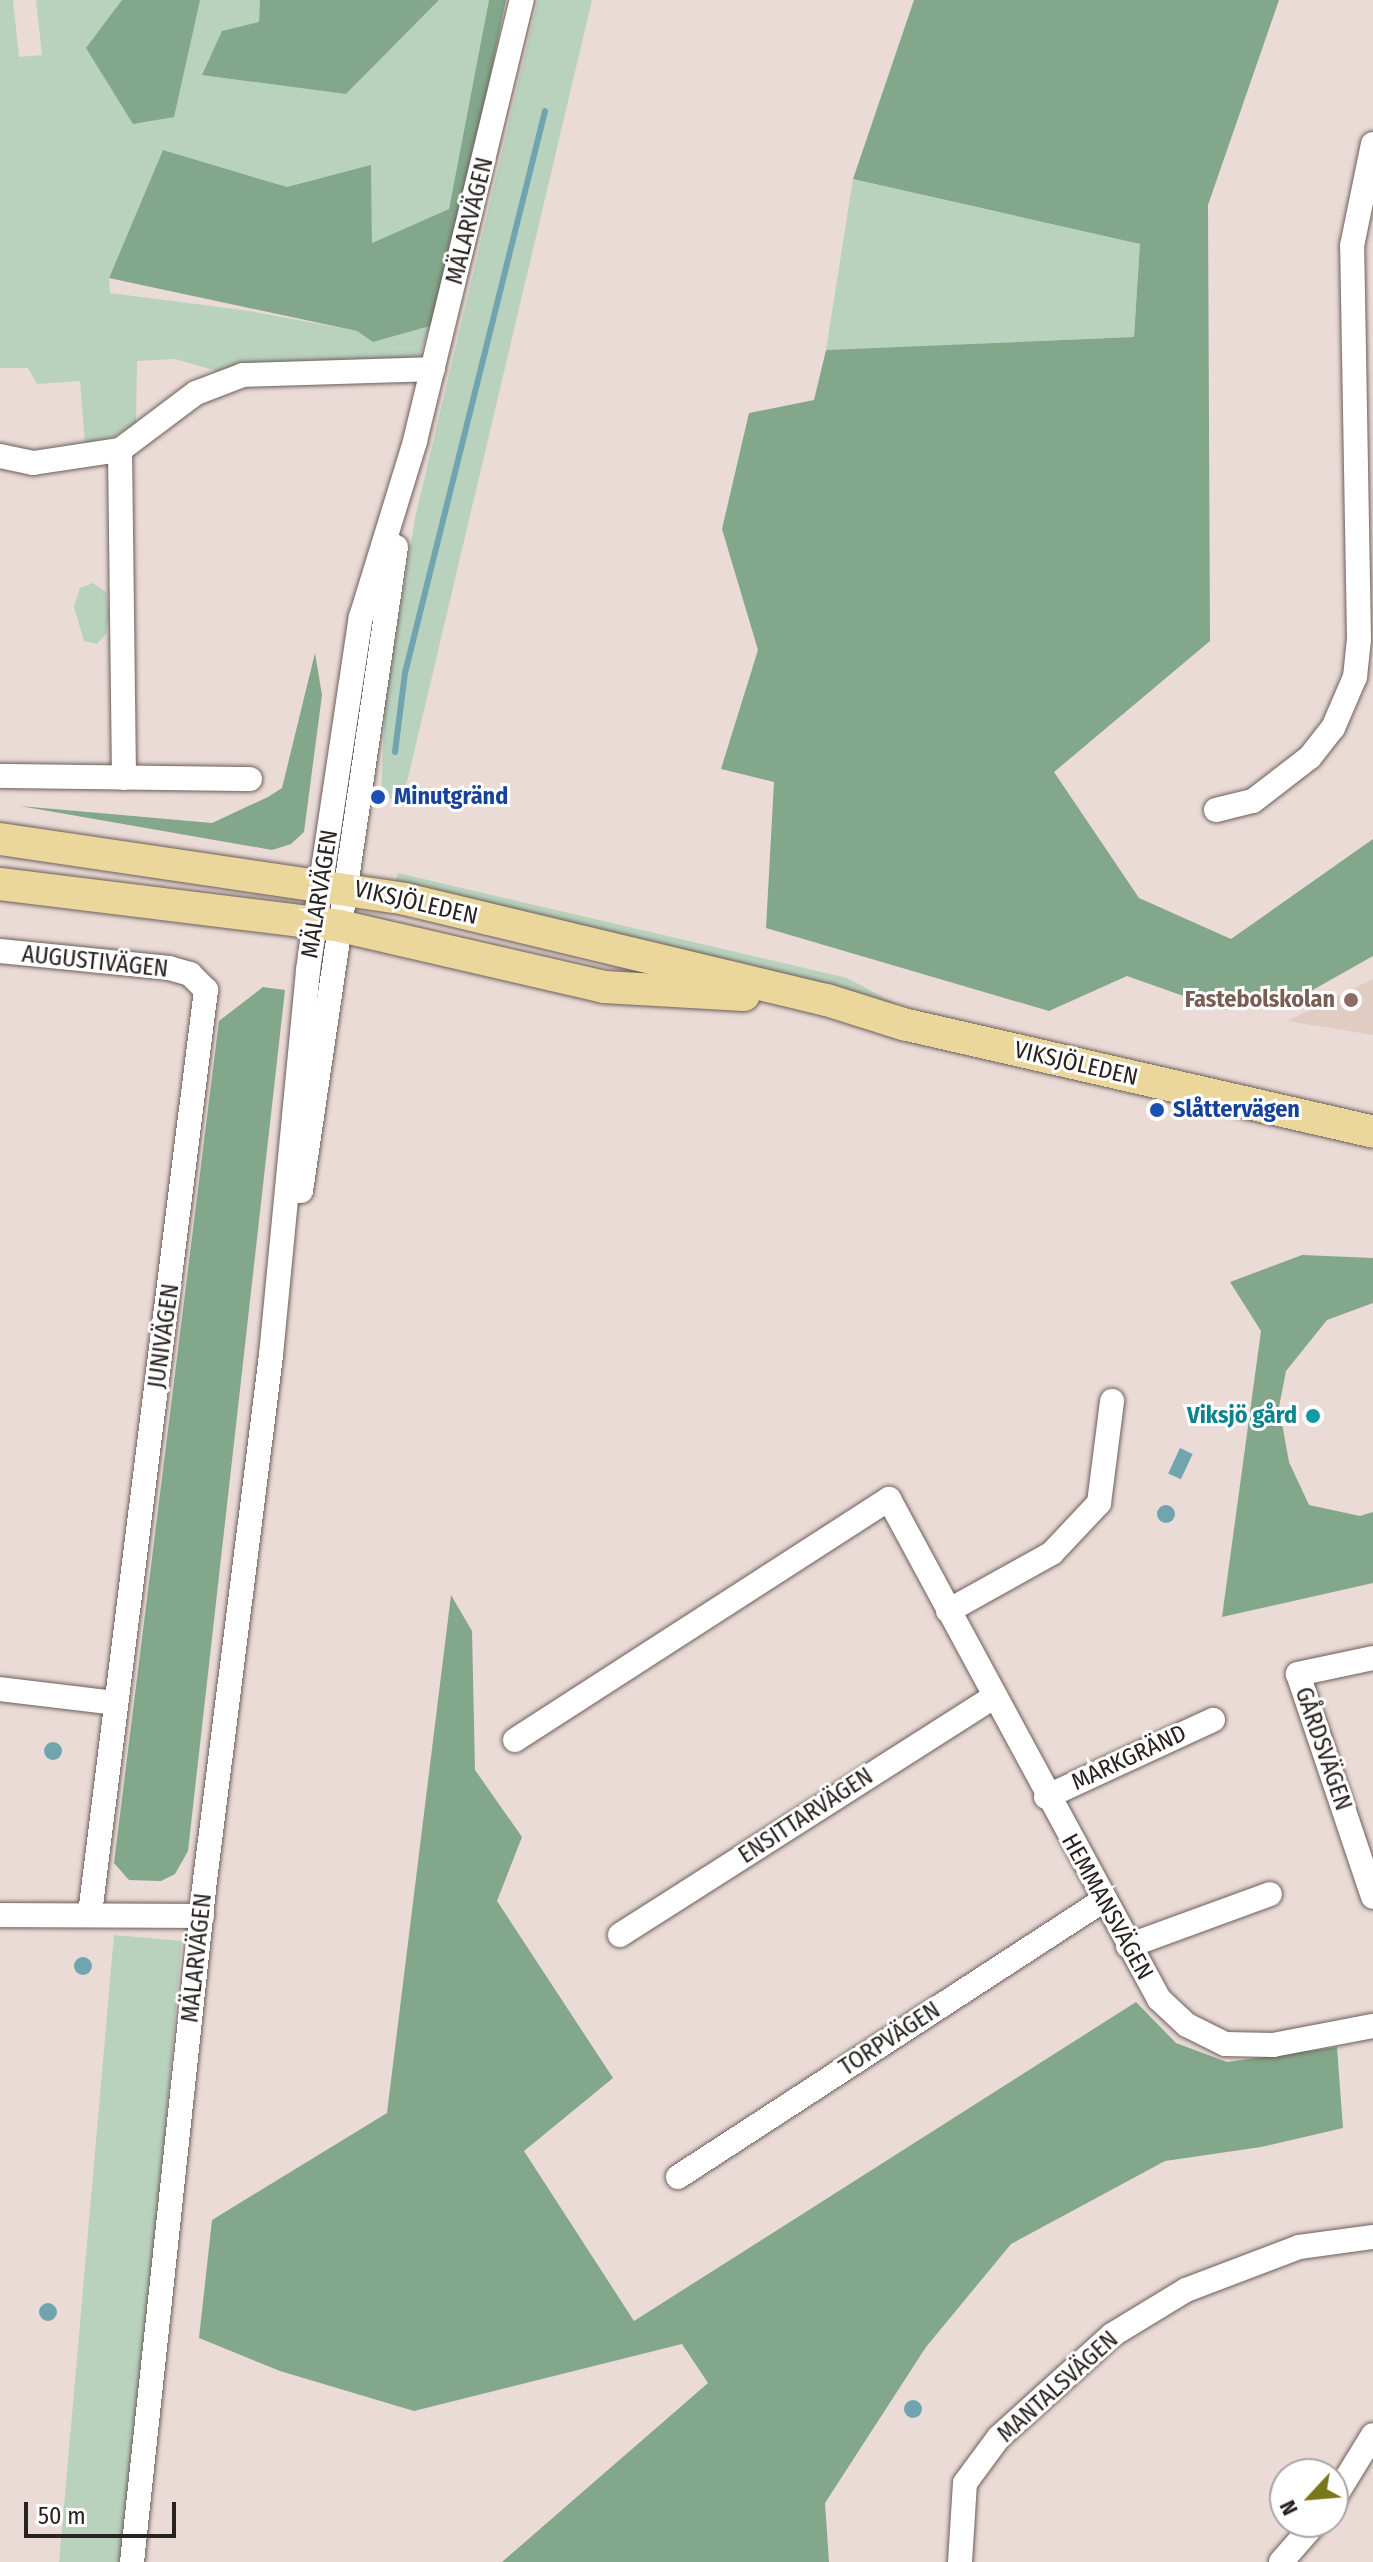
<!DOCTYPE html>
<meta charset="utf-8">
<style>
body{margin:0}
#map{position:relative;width:1373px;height:2562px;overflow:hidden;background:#eadbd6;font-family:"Fira Sans Condensed",sans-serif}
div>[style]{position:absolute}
.built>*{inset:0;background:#e1ccc4}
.green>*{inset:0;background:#b9d2bd;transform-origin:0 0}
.forest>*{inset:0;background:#83a78a}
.water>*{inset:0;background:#70a5af;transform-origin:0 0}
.round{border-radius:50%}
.stream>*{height:6px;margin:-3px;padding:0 3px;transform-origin:3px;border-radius:3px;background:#70a5af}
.roads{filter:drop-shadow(0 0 2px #6c5f5b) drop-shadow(0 0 2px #6c5f5b)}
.minor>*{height:24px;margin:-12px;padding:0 12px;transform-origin:12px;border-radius:12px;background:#fff}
.major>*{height:32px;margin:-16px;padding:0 16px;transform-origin:16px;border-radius:16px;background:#ebd79c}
.dots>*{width:22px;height:22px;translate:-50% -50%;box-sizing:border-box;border:4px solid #fff;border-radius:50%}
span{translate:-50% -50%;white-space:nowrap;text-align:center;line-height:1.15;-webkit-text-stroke:6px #fff;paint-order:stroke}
.street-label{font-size:24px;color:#282221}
.transit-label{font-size:24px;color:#164399;font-weight:700}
.left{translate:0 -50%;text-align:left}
.education-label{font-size:24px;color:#785e54;font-weight:700}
.right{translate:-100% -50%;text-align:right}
.culture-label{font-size:24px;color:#0d838f;font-weight:700}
.north{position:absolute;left:1269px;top:2458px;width:80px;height:80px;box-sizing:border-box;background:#fff;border:2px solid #a9a7a6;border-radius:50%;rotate:244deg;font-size:22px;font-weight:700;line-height:32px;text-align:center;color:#282221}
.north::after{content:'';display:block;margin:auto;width:28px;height:36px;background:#79761c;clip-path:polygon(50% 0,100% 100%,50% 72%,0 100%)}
.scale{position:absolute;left:24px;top:2502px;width:152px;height:36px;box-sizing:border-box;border:4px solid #282221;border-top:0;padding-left:10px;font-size:24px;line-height:28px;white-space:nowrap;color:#282221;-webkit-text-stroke:6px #fff;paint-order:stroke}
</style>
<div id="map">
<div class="built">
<i style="clip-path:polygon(1373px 979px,1373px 1035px,1287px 1021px)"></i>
</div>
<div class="green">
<i style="clip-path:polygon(0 0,13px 0,19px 57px,42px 55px,36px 0,260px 0,259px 22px,346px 94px,439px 0,489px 0,449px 209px,372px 243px,371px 166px,287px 187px,163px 150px,109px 278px,110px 293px,250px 311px,357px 331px,373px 342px,430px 326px,419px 357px,250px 363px,220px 372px,175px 359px,137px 361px,136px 423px,115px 436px,85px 444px,80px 381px,37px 384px,28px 368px,0 368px)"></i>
<i style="clip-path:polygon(538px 0,592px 0,407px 782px,395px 800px,381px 794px,385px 704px,415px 518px)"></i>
<i style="clip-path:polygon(853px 179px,1140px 244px,1134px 337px,826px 350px)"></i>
<i style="clip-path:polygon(93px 583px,106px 592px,109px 616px,106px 634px,97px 644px,84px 641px,74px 607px,80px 588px)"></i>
<i style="clip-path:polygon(398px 873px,847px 978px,898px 1005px,399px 894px,393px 887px)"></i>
<i style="left:114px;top:1935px;width:68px;height:631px;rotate:5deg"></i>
</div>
<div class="forest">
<i style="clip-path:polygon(122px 0,200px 0,174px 117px,133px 124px,86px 48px)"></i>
<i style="clip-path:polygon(260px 0,439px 0,346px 94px,202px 75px,222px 31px,259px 22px)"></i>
<i style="clip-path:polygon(489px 0,506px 0,464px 202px,430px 326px,373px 342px,357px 331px,109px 278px,163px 150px,287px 187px,371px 165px,372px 243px,449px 209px)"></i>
<i style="clip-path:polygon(914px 0,1279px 0,1208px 205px,1210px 641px,1054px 772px,1139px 898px,1231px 939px,1373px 839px,1373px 956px,1302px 996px,1223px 1010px,1127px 976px,1049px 1011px,766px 928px,774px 782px,721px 769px,758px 650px,722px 529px,749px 413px,814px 400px,826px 350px,1134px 337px,1140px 244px,853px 179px)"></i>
<i style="clip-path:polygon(315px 653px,322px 695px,304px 832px,291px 844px,272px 850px,20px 806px,212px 823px,268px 797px,282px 788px)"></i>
<i style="clip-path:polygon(263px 987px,285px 990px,188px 1851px,175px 1874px,161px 1881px,129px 1880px,114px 1863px,219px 1021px)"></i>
<i style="clip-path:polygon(1302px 1255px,1373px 1258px,1373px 1303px,1327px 1320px,1286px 1371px,1279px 1407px,1289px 1462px,1309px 1505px,1360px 1516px,1373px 1512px,1373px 1583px,1222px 1617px,1261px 1331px,1230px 1282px)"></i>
<i style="clip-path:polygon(451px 1595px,472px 1631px,475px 1770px,522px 1837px,497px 1901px,613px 2078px,524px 2151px,634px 2321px,1136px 2002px,1176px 2043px,1227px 2062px,1337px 2047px,1343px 2128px,1261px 2147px,1165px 2161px,1011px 2244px,926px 2347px,825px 2503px,829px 2562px,502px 2562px,708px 2383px,682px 2344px,414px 2411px,280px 2371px,199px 2338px,212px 2220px,387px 2113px)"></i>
</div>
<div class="water">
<i style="left:1180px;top:1448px;width:14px;height:28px;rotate:25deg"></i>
<i class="round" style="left:1157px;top:1505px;width:18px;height:18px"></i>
<i class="round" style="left:44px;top:1742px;width:18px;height:18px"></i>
<i class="round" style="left:74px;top:1957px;width:18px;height:18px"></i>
<i class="round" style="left:39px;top:2303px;width:18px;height:18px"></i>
<i class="round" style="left:904px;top:2400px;width:18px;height:18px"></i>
</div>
<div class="stream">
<i style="left:395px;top:752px;width:80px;rotate:-82.8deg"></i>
<i style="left:405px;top:673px;width:579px;rotate:-76.01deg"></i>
</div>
<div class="roads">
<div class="minor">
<i style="left:120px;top:450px;width:328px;rotate:89.3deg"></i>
<i style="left:0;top:456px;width:34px;rotate:12deg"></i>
<i style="left:33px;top:463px;width:88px;rotate:-8.5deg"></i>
<i style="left:120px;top:450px;width:95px;rotate:-36.9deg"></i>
<i style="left:196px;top:393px;width:50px;rotate:-21deg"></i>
<i style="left:243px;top:375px;width:190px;rotate:-1.8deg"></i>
<i style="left:0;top:776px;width:250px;rotate:0.7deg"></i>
<i style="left:1216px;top:810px;width:38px;rotate:-14deg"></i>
<i style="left:1253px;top:801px;width:72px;rotate:-37.7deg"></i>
<i style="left:1310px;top:757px;width:37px;rotate:-52deg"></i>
<i style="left:1333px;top:728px;width:56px;rotate:-66.7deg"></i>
<i style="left:1355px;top:677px;width:38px;rotate:-84deg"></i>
<i style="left:1359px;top:639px;width:393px;rotate:-91deg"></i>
<i style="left:1352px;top:246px;width:104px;rotate:-78.4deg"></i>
<i style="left:0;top:951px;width:170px;rotate:5.7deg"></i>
<i style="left:169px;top:968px;width:22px;rotate:16deg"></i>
<i style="left:190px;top:974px;width:23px;rotate:45deg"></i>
<i style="left:206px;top:990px;width:930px;rotate:97.16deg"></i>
<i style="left:301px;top:1191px;width:651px;rotate:-81.61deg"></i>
<i style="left:948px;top:1611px;width:119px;rotate:-29.1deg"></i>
<i style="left:1052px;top:1553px;width:69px;rotate:-46.8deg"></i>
<i style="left:1099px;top:1503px;width:103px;rotate:-82.7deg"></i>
<i style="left:1373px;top:1658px;width:77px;rotate:168deg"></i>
<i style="left:1298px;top:1674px;width:235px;rotate:71.4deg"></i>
<i style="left:0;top:1689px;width:116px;rotate:6.9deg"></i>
<i style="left:515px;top:1740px;width:445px;rotate:-32.8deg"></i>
<i style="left:889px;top:1499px;width:568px;rotate:61.63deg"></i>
<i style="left:1159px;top:1999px;width:38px;rotate:43deg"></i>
<i style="left:1187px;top:2025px;width:42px;rotate:26.6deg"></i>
<i style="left:1225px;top:2044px;width:48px;rotate:1.2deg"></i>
<i style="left:1273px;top:2045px;width:102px;rotate:-10.8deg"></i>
<i style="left:1046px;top:1797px;width:184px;rotate:-24.8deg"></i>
<i style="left:0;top:1915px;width:202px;rotate:0.3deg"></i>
<i style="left:620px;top:1935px;width:442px;rotate:-32.5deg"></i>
<i style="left:1128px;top:1946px;width:151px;rotate:-20.1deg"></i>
<i style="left:678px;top:2177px;width:506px;rotate:-33.06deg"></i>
<i style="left:1333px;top:2500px;width:76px;rotate:-58.4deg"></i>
<i style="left:132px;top:2562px;width:686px;rotate:-83.89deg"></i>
<i style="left:205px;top:1880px;width:529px;rotate:-82.83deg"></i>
<i style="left:271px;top:1355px;width:387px;rotate:-84.5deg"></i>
<i style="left:308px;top:970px;width:357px;rotate:-81.5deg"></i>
<i style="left:361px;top:617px;width:184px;rotate:-72.9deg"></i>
<i style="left:415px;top:441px;width:454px;rotate:-76.4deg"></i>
<i style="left:960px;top:2562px;width:79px;rotate:-86.4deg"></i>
<i style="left:965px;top:2483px;width:57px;rotate:-53.5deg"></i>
<i style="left:999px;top:2437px;width:152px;rotate:-42.1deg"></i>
<i style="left:1112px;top:2335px;width:87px;rotate:-31.3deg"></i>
<i style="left:1186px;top:2290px;width:121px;rotate:-20.8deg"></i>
<i style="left:1299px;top:2247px;width:75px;rotate:-7.7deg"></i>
<i style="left:1281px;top:2562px;width:53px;rotate:-48.8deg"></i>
</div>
<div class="major">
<i style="left:0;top:839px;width:409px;rotate:8.4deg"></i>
<i style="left:405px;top:899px;width:434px;rotate:13.5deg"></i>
<i style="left:827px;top:1000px;width:80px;rotate:17.5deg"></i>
<i style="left:903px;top:1024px;width:482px;rotate:12.9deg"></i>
<i style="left:0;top:884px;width:343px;rotate:7deg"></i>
<i style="left:340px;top:926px;width:271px;rotate:13deg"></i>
<i style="left:604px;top:987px;width:140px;rotate:3.3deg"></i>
</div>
</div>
<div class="dots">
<i style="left:378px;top:797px;background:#1a4fb4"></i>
<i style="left:1351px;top:1000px;background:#8d6e63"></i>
<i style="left:1157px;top:1110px;background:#1a4fb4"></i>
<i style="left:1313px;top:1416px;background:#0f9aa8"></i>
</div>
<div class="street-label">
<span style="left:470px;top:221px;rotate:-76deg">MÄLARVÄGEN</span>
<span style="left:320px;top:894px;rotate:-81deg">MÄLARVÄGEN</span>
<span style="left:416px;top:903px;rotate:13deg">VIKSJÖLEDEN</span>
<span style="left:95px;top:962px;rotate:6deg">AUGUSTIVÄGEN</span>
<span style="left:1076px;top:1064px;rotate:13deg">VIKSJÖLEDEN</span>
<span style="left:164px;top:1336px;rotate:-82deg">JUNIVÄGEN</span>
<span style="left:1323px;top:1749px;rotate:71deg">GÅRDSVÄGEN</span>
<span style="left:1129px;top:1758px;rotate:-25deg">MARKGRÄND</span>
<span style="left:806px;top:1816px;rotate:-33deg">ENSITTARVÄGEN</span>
<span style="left:1107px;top:1907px;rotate:61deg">HEMMANSVÄGEN</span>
<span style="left:197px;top:1958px;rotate:-84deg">MÄLARVÄGEN</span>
<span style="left:890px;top:2039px;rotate:-33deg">TORPVÄGEN</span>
<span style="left:1058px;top:2387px;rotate:-42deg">MANTALSVÄGEN</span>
</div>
<div class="transit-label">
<span class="left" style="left:394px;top:797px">Minutgränd</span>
<span class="left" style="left:1173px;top:1110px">Slåttervägen</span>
</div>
<div class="education-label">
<span class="right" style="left:1335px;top:1000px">Fastebolskolan</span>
</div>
<div class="culture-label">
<span class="right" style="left:1297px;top:1416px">Viksjö gård</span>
</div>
<div class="north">N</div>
<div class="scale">50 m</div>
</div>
